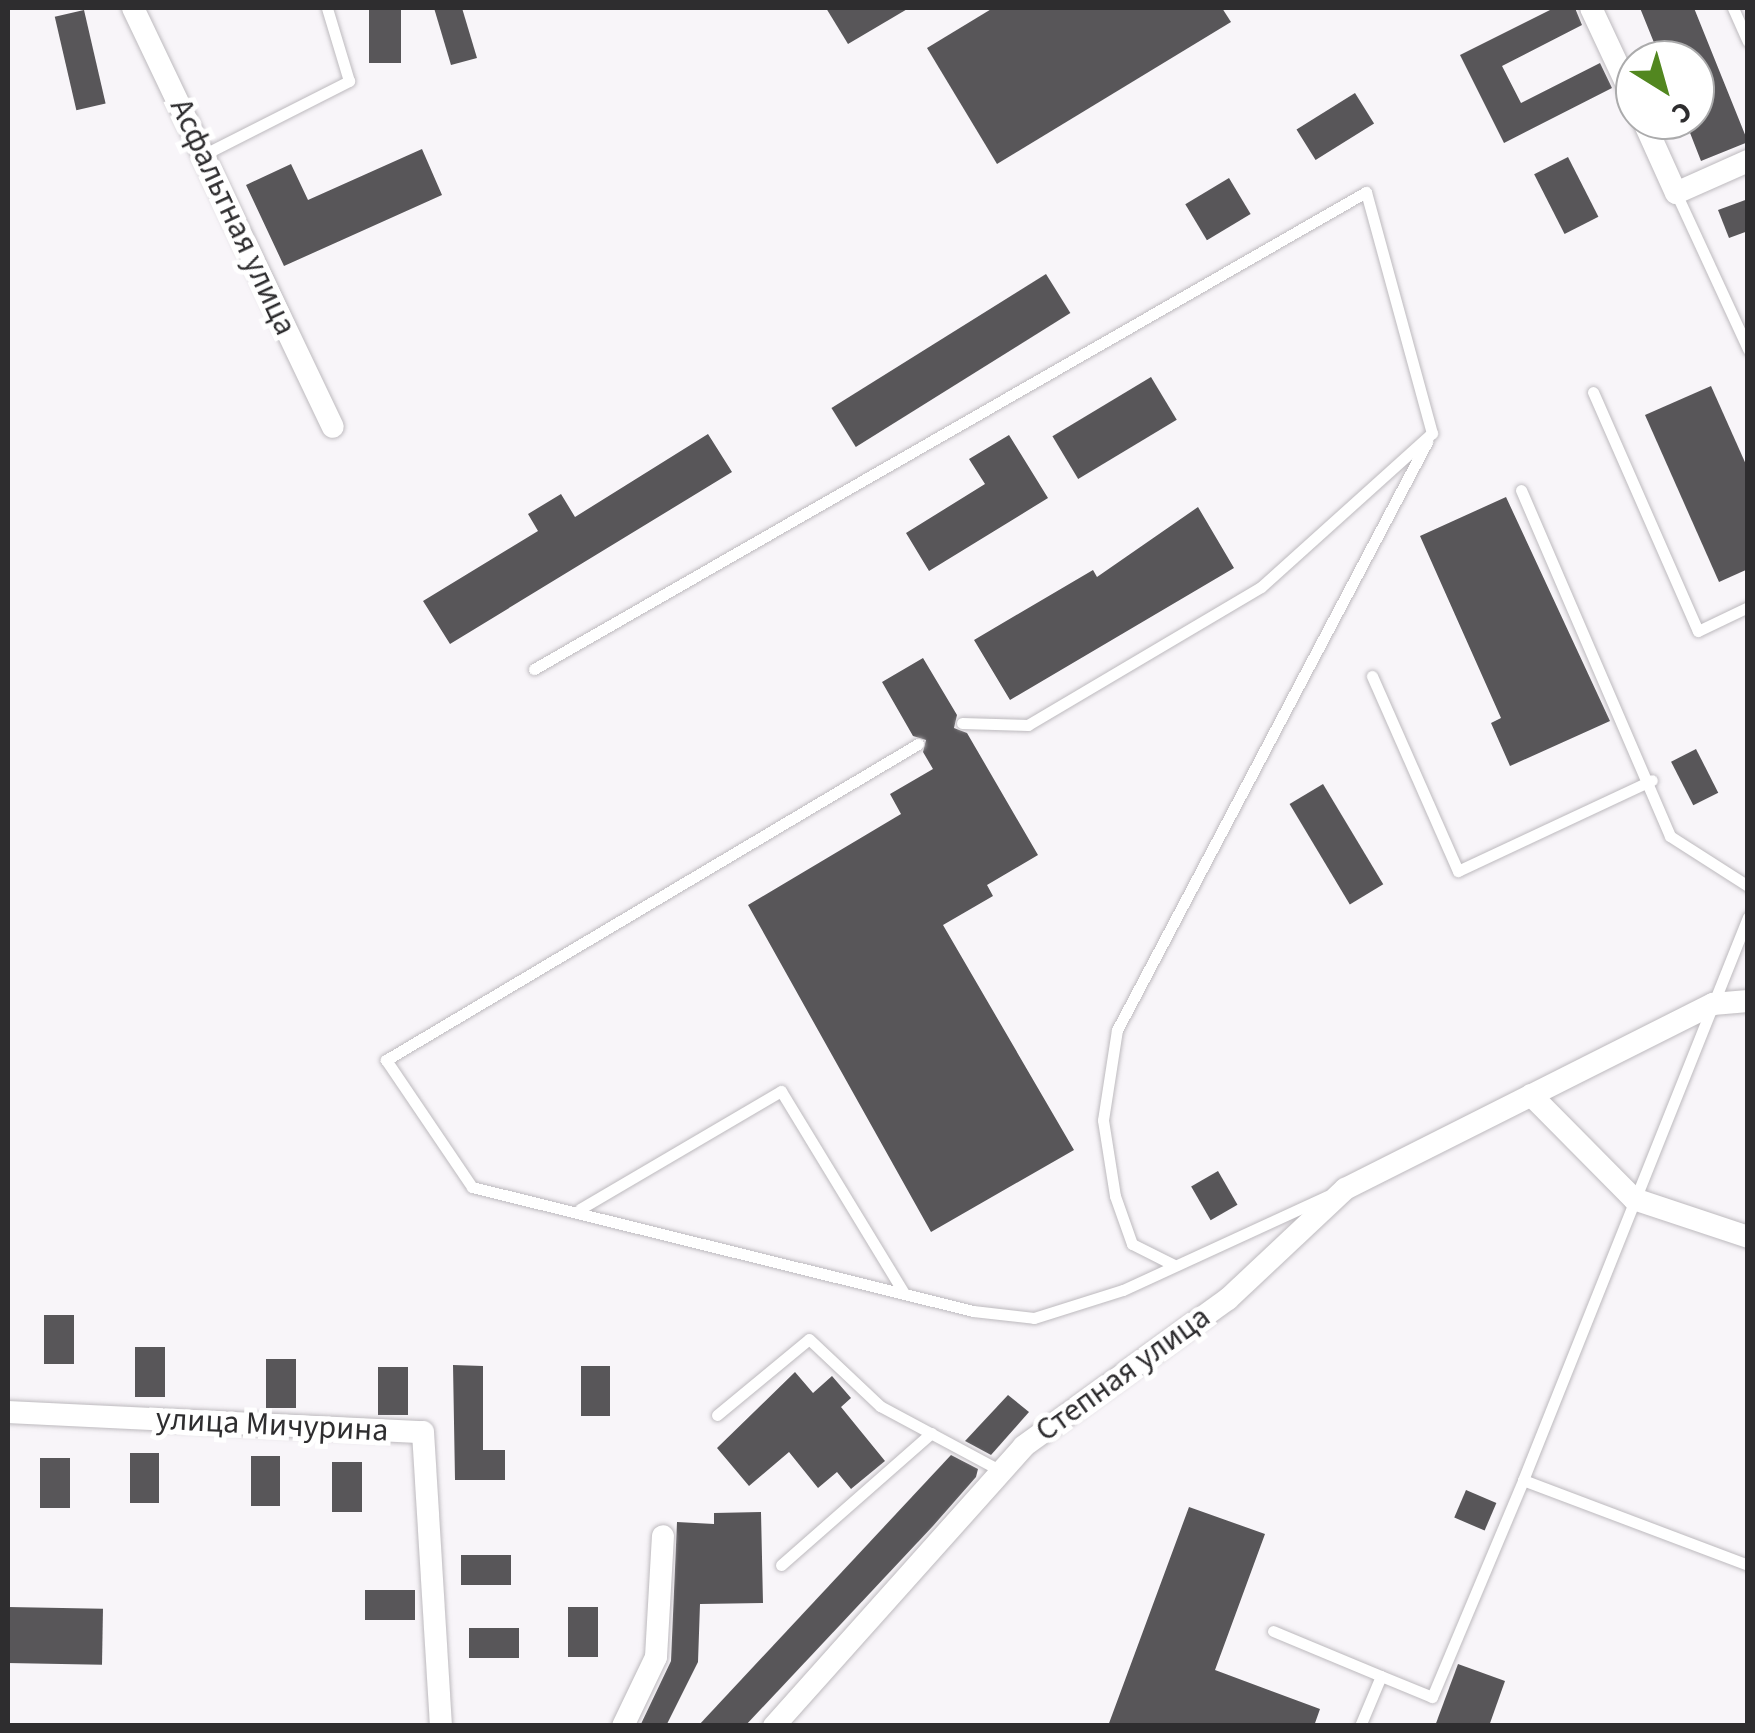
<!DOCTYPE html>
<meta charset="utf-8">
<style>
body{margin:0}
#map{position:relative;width:1755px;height:1733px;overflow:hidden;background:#f8f5f9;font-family:"Source Sans 3",sans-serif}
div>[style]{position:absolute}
.building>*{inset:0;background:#585659;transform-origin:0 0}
.roads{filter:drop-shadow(0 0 2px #bdbabe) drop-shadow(0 0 2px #bdbabe)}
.service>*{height:11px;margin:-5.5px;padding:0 5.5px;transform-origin:5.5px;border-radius:5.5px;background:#fff}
.minor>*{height:22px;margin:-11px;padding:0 11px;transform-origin:11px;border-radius:11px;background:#fff}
span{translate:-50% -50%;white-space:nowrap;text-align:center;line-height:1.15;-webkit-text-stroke:10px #fff;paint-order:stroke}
.street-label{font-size:32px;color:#2e2d2f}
.frame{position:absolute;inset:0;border:10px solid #2e2d2f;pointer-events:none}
.north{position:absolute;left:1615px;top:40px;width:100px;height:100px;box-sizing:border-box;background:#fff;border:2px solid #ababac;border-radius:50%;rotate:143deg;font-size:28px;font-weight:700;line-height:40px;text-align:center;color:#2e2d2f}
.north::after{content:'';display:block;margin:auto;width:35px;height:45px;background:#528720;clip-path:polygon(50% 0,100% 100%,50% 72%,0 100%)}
</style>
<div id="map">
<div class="building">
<i style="left:369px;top:8px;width:32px;height:55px"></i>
<i style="clip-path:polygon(434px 8px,462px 8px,477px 58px,451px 65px)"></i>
<i style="clip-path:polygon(826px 8px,909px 8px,848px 44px)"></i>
<i style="clip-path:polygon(993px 8px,1222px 8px,1231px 22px,997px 164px,927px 48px)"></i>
<i style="clip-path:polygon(1554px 8px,1575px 8px,1582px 25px,1502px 66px,1521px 103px,1600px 63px,1612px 88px,1504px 143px,1460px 55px)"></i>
<i style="clip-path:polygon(1640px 8px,1694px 8px,1748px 142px,1701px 161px,1685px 120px,1695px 120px,1695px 60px,1661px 60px)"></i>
<i style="left:84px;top:10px;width:96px;height:30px;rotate:77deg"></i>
<i style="left:1355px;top:93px;width:36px;height:69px;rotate:58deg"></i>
<i style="clip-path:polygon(422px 149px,442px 195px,284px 266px,246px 185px,291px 164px,308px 200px)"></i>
<i style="left:1568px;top:157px;width:67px;height:38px;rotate:63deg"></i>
<i style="left:1229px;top:178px;width:42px;height:51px;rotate:59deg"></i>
<i style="clip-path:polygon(1748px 199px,1748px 231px,1729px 238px,1718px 210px)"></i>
<i style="left:1046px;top:274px;width:46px;height:253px;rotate:58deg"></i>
<i style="left:1151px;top:377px;width:50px;height:115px;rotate:59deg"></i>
<i style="clip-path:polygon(1711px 386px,1748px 469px,1748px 569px,1719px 582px,1645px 415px)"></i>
<i style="clip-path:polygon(708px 434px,732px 472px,450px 644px,423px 601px,538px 531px,528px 514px,561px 494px,575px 517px)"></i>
<i style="clip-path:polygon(1009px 435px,1048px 498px,929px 571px,906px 533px,985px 484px,969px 459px)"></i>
<i style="clip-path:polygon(1506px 497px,1610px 721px,1510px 766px,1491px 723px,1501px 718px,1420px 536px)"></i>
<i style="clip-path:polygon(1198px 507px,1234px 568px,1010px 700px,974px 640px,1093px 570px,1097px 577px)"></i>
<i style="clip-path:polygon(923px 658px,957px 715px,954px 728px,967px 733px,1038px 855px,987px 885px,993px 896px,943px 925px,1074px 1150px,931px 1232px,748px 905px,901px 814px,890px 794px,933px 769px,923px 752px,926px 740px,913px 736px,882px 682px)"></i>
<i style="left:1696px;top:749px;width:49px;height:28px;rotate:63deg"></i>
<i style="left:1323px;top:784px;width:117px;height:39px;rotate:59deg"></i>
<i style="left:1218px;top:1171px;width:39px;height:31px;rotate:60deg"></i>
<i style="left:44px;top:1315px;width:30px;height:49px"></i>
<i style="left:135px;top:1347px;width:30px;height:50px"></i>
<i style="left:266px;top:1359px;width:30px;height:49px"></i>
<i style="clip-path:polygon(453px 1365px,483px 1366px,483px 1450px,505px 1450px,505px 1480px,455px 1480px)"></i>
<i style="left:610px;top:1366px;width:50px;height:29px;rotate:90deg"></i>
<i style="left:378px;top:1367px;width:30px;height:48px"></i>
<i style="clip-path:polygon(795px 1372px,813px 1393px,832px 1376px,851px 1398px,841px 1407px,885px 1461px,851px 1489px,837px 1472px,818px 1488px,789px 1452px,749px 1486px,717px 1448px)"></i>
<i style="clip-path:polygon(1008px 1395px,1029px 1412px,991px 1455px,965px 1441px)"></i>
<i style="left:130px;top:1453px;width:29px;height:50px"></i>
<i style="clip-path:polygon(951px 1455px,978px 1469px,976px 1477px,933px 1526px,745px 1726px,698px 1726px)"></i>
<i style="left:251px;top:1456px;width:29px;height:50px"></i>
<i style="left:40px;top:1458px;width:30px;height:50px"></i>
<i style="left:332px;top:1462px;width:30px;height:50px"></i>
<i style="left:1466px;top:1490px;width:33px;height:30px;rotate:23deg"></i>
<i style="clip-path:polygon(1189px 1507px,1265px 1534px,1215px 1670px,1320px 1709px,1314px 1726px,1108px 1726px)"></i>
<i style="clip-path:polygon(761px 1512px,763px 1603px,700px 1604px,698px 1662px,666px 1726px,640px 1726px,671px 1661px,677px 1522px,714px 1524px,714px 1513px)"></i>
<i style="left:461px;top:1555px;width:50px;height:30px"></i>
<i style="left:365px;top:1590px;width:50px;height:30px"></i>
<i style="left:8px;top:1607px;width:95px;height:56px;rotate:1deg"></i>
<i style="left:568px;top:1607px;width:30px;height:50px"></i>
<i style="left:519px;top:1628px;width:30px;height:50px;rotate:90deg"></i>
<i style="clip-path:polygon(1458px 1664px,1505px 1681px,1489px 1726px,1435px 1726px)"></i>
</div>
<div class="roads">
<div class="service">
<i style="left:1733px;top:8px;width:36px;rotate:66deg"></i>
<i style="left:203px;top:155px;width:164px;rotate:-26.9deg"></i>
<i style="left:349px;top:81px;width:76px;rotate:-106.8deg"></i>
<i style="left:1676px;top:193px;width:172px;rotate:65.2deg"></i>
<i style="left:1593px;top:392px;width:261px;rotate:66.3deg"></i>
<i style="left:1698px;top:631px;width:55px;rotate:-25.6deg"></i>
<i style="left:1521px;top:490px;width:377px;rotate:66.7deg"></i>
<i style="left:1670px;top:836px;width:93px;rotate:32.7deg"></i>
<i style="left:534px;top:669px;width:959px;rotate:-29.83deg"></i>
<i style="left:1366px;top:192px;width:250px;rotate:74.7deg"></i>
<i style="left:1432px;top:433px;width:230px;rotate:138deg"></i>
<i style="left:1261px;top:587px;width:271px;rotate:149.4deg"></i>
<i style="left:1028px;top:725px;width:66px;rotate:-178.3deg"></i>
<i style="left:1372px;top:676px;width:213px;rotate:66.2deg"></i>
<i style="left:1458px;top:871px;width:214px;rotate:-25.1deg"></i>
<i style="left:918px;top:744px;width:619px;rotate:149.29deg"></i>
<i style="left:386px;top:1060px;width:153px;rotate:55.9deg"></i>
<i style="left:472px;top:1187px;width:516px;rotate:13.9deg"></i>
<i style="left:973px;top:1311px;width:61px;rotate:6.5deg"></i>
<i style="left:1034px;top:1318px;width:93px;rotate:-17.5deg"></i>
<i style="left:1123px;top:1290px;width:225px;rotate:-24.7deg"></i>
<i style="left:1748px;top:917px;width:606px;rotate:111.78deg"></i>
<i style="left:1523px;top:1480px;width:241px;rotate:20.7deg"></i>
<i style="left:580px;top:1209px;width:233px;rotate:-30.4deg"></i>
<i style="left:781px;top:1091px;width:237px;rotate:58.7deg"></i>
<i style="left:1174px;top:1265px;width:47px;rotate:-153.4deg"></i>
<i style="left:1132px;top:1244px;width:51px;rotate:-109.5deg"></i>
<i style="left:1115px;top:1196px;width:77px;rotate:-99deg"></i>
<i style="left:1103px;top:1120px;width:91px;rotate:-81.2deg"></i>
<i style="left:1117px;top:1030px;width:665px;rotate:-62.2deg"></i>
<i style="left:717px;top:1415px;width:119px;rotate:-39.6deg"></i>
<i style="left:809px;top:1339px;width:98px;rotate:43.3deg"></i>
<i style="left:880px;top:1406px;width:137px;rotate:28.2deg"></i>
<i style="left:781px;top:1565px;width:200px;rotate:-41.3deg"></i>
<i style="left:1273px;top:1631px;width:117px;rotate:22.6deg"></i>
<i style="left:1360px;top:1726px;width:54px;rotate:-67.2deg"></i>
<i style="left:1381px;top:1676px;width:55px;rotate:22.4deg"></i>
<i style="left:1432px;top:1697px;width:235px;rotate:-67.2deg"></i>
</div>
<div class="minor">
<i style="left:133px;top:8px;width:464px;rotate:64.5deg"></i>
<i style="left:1591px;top:8px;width:104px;rotate:64.9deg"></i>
<i style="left:1643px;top:120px;width:80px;rotate:65.7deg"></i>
<i style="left:1676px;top:193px;width:79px;rotate:-24deg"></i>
<i style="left:1531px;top:1095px;width:146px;rotate:45.3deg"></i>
<i style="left:1634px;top:1199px;width:120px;rotate:18.4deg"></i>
<i style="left:8px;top:1412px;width:415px;rotate:2.8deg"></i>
<i style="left:423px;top:1432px;width:295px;rotate:86.5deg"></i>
<i style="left:623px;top:1726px;width:76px;rotate:-64.4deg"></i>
<i style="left:656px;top:1657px;width:121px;rotate:-86.7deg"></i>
<i style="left:774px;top:1726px;width:375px;rotate:-48.2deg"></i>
<i style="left:1024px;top:1446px;width:251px;rotate:-35.8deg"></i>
<i style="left:1228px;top:1299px;width:161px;rotate:-43.2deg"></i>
<i style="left:1345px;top:1189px;width:412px;rotate:-26.7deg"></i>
<i style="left:1713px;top:1004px;width:35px;rotate:-5deg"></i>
</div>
</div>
<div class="street-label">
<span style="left:233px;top:217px;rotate:65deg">Асфальтная улица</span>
<span style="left:1123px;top:1374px;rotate:-36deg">Степная улица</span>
<span style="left:272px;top:1425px;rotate:3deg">улица Мичурина</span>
</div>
<div class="frame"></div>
<div class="north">С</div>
</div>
